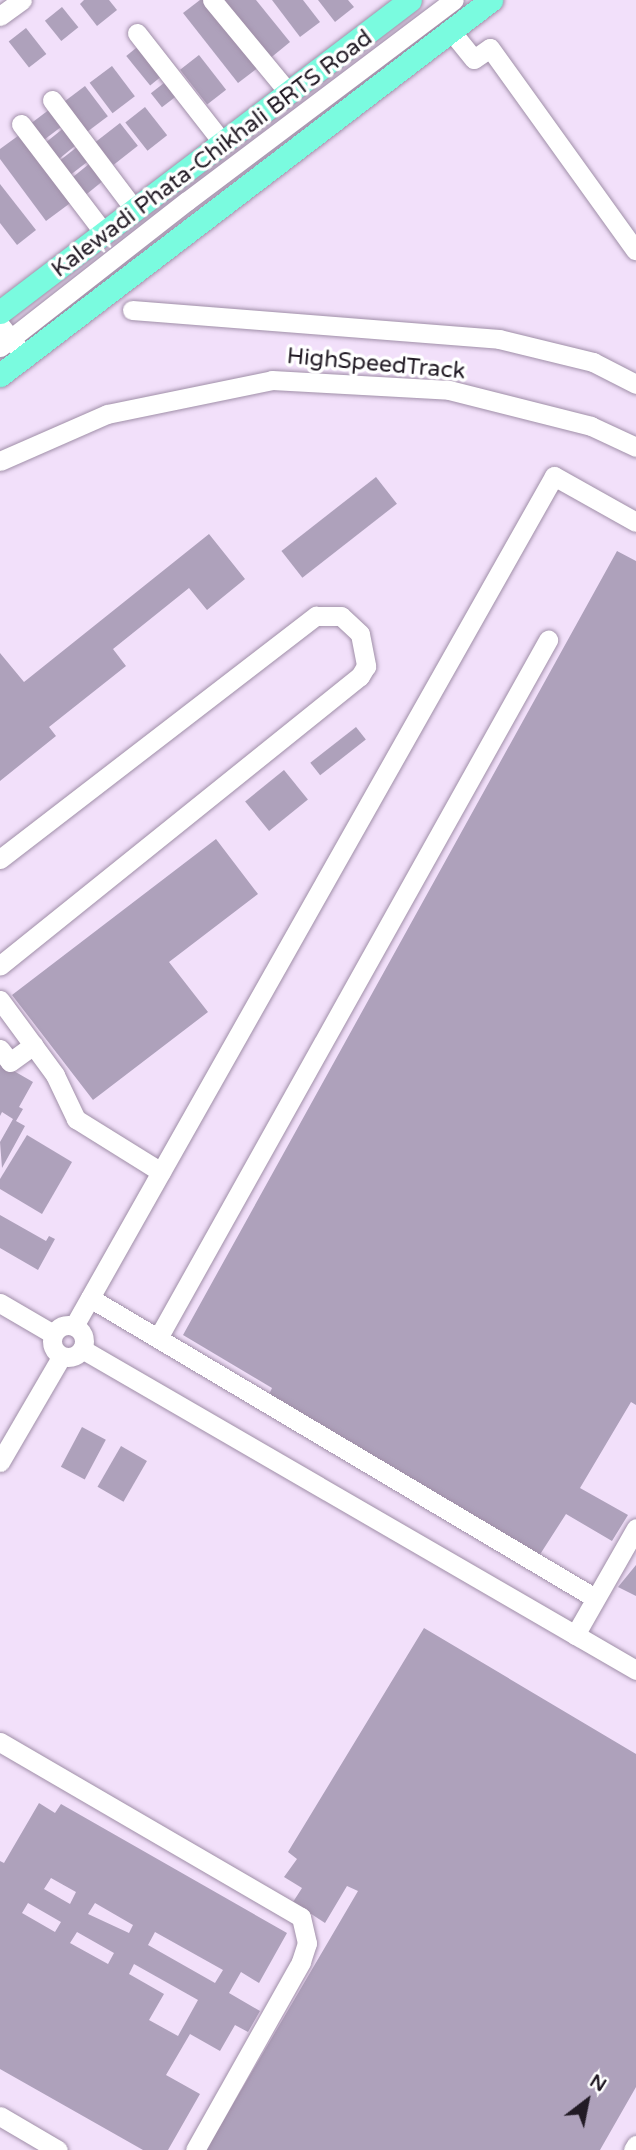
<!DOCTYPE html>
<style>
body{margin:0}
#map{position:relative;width:636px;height:2150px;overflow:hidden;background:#f2e0fa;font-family:"Varela Round",sans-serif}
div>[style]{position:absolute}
.building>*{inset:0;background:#aea1bb;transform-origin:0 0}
.roads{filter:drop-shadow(0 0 2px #a08fa8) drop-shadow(0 0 2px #a08fa8)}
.minor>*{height:19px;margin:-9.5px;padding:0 9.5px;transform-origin:9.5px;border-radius:9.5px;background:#fff}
.minor>.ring{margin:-9.5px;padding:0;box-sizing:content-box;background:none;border:19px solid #fff;border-radius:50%}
.major>*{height:23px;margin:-11.5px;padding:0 11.5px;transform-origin:11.5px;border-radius:11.5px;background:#7afbdf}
span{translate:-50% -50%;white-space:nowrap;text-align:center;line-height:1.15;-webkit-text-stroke:7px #fff;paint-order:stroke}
.street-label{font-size:23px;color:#221b25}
.north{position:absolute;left:552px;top:2066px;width:70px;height:70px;-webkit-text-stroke:5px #fff;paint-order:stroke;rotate:32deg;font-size:19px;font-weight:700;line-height:28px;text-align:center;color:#221b25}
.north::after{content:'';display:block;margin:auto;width:24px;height:32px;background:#221b25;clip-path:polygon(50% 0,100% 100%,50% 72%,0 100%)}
</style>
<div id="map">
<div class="building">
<i style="clip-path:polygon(84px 0,109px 0,117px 10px,97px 26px,80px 4px)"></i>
<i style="clip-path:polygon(200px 0,207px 0,259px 67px,238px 83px,183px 13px)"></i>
<i style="clip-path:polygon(220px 0,256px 0,290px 42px,268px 60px)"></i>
<i style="clip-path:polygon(272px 0,303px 0,320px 22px,300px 37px)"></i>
<i style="clip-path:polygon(318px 0,348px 0,354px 7px,335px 22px)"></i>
<i style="left:62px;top:7px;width:26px;height:22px;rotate:51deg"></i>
<i style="left:26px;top:28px;width:33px;height:22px;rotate:52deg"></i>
<i style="left:141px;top:44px;width:38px;height:19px;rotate:51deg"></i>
<i style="left:199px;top:55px;width:44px;height:24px;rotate:52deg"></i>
<i style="left:112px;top:66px;width:38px;height:28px;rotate:53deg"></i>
<i style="left:169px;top:79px;width:18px;height:23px;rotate:52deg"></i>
<i style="left:85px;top:86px;width:38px;height:27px;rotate:53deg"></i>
<i style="left:145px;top:107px;width:36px;height:25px;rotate:52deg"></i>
<i style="left:50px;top:109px;width:21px;height:24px;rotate:53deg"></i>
<i style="left:120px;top:123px;width:29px;height:31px;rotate:52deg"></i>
<i style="left:65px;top:127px;width:21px;height:26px;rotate:51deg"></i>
<i style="clip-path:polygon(22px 133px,73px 201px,46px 221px,0 159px,0 149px)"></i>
<i style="left:77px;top:147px;width:18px;height:23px;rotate:52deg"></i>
<i style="left:89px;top:164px;width:22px;height:21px;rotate:51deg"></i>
<i style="clip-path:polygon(0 184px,36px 230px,17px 245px,0 223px)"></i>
<i style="left:376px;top:477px;width:34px;height:120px;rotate:52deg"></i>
<i style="clip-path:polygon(209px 534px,245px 579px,207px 610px,189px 588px,113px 649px,126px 666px,49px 727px,56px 736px,0 781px,0 653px,24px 682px)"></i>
<i style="clip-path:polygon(617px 551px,636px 561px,636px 1405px,631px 1402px,580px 1488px,628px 1515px,612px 1541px,566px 1514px,539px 1556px,267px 1399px,272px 1388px,183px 1335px)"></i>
<i style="left:356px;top:727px;width:16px;height:58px;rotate:52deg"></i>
<i style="left:284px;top:770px;width:38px;height:50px;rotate:51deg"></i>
<i style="clip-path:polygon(216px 839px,258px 894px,169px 962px,208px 1012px,93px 1100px,12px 995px)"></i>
<i style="clip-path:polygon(0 1063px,33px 1082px,19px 1107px,23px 1109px,16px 1121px,25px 1126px,2px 1168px,0 1142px,13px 1119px,2px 1112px,0 1116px)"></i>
<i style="clip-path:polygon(27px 1135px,72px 1162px,42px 1214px,0 1189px,0 1179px)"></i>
<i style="clip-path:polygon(0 1215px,46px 1241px,49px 1236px,55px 1239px,38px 1270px,0 1248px)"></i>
<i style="left:82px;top:1427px;width:27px;height:45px;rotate:28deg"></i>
<i style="left:121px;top:1446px;width:30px;height:47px;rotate:30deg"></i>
<i style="clip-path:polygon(636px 1565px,636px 1596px,618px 1587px)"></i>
<i style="clip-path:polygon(424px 1628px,636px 1754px,636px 2087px,600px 2150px,206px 2150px,358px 1891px,347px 1886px,325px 1923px,293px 1902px,302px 1888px,284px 1877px,297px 1859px,288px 1852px)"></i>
<i style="clip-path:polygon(evenodd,39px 1803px,55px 1813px,61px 1804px,287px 1933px,259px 1983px,241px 1972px,229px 1993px,260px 2011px,248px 2032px,235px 2025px,220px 2051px,190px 2034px,166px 2075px,200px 2094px,168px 2150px,143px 2150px,0 2069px,0 1861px,4px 1863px,39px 1803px,51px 1878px,76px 1892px,70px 1904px,44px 1889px,51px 1878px,39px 1803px,28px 1903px,61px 1922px,55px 1932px,22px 1913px,28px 1903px,39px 1803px,95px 1903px,133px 1925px,129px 1933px,88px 1914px,95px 1903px,39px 1803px,77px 1932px,114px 1953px,108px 1964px,70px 1943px,77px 1932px,39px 1803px,155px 1932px,223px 1970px,215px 1983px,148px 1945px,155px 1932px,39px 1803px,134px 1964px,198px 2000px,178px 2036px,149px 2020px,164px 1994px,129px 1974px,134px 1964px)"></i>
</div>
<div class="roads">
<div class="minor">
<i style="left:212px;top:0;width:119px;rotate:50.4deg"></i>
<i style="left:0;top:16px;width:27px;rotate:-36deg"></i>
<i style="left:451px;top:31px;width:36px;rotate:51deg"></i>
<i style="left:474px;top:59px;width:19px;rotate:-35deg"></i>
<i style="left:490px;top:48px;width:249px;rotate:54.3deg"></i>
<i style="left:137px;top:33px;width:140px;rotate:52deg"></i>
<i style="left:52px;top:100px;width:136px;rotate:53deg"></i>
<i style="left:21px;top:124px;width:137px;rotate:52.7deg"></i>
<i style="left:132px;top:310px;width:368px;rotate:4.5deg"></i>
<i style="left:499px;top:339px;width:97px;rotate:13.7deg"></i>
<i style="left:593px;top:362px;width:48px;rotate:27.1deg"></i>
<i style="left:0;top:325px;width:31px;rotate:52deg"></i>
<i style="left:0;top:347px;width:237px;rotate:-38deg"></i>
<i style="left:187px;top:201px;width:334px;rotate:-37deg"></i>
<i style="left:0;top:461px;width:117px;rotate:-23.7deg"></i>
<i style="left:107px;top:414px;width:168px;rotate:-11.6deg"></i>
<i style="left:272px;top:380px;width:177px;rotate:3.2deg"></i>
<i style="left:449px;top:390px;width:146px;rotate:14.2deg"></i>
<i style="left:591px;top:426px;width:50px;rotate:25deg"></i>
<i style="left:0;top:859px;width:399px;rotate:-37.6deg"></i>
<i style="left:316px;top:616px;width:25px"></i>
<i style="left:341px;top:616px;width:26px;rotate:43deg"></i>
<i style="left:360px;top:634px;width:33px;rotate:79deg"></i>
<i style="left:366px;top:666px;width:12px;rotate:121deg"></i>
<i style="left:360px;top:676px;width:462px;rotate:141.2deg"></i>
<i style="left:0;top:1000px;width:93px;rotate:53.7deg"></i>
<i style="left:55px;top:1075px;width:49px;rotate:64.5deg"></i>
<i style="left:76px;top:1119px;width:100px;rotate:31.9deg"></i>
<i style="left:0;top:1049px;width:16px;rotate:52deg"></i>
<i style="left:10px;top:1062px;width:29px;rotate:-36deg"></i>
<i style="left:90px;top:1298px;width:587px;rotate:30.71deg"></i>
<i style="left:0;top:1303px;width:61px;rotate:30.3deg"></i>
<i class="ring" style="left:52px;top:1325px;width:13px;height:13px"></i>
<i style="left:74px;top:1326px;width:976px;rotate:-60.55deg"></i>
<i style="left:554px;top:476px;width:94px;rotate:29.3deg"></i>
<i style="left:158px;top:1338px;width:800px;rotate:-60.81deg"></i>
<i style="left:82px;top:1349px;width:640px;rotate:30.09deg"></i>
<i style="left:0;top:1462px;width:121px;rotate:-59.8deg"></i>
<i style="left:575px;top:1635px;width:123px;rotate:-60.3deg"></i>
<i style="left:0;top:1742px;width:348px;rotate:30.2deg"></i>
<i style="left:301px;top:1917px;width:27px;rotate:77deg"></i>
<i style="left:307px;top:1943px;width:20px;rotate:108deg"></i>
<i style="left:301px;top:1962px;width:216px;rotate:119.4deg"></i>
<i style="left:0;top:2116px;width:67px;rotate:30.4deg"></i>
<i style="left:633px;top:2150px;width:6px;rotate:-59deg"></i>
</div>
<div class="major">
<i style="left:0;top:312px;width:515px;rotate:-37.27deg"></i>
<i style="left:0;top:375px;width:618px;rotate:-37.37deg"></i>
</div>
</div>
<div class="street-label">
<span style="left:212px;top:154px;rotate:-37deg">Kalewadi Phata-Chikhali BRTS Road</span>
<span style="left:376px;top:364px;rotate:5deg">HighSpeedTrack</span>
</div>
<div class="north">N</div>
</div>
